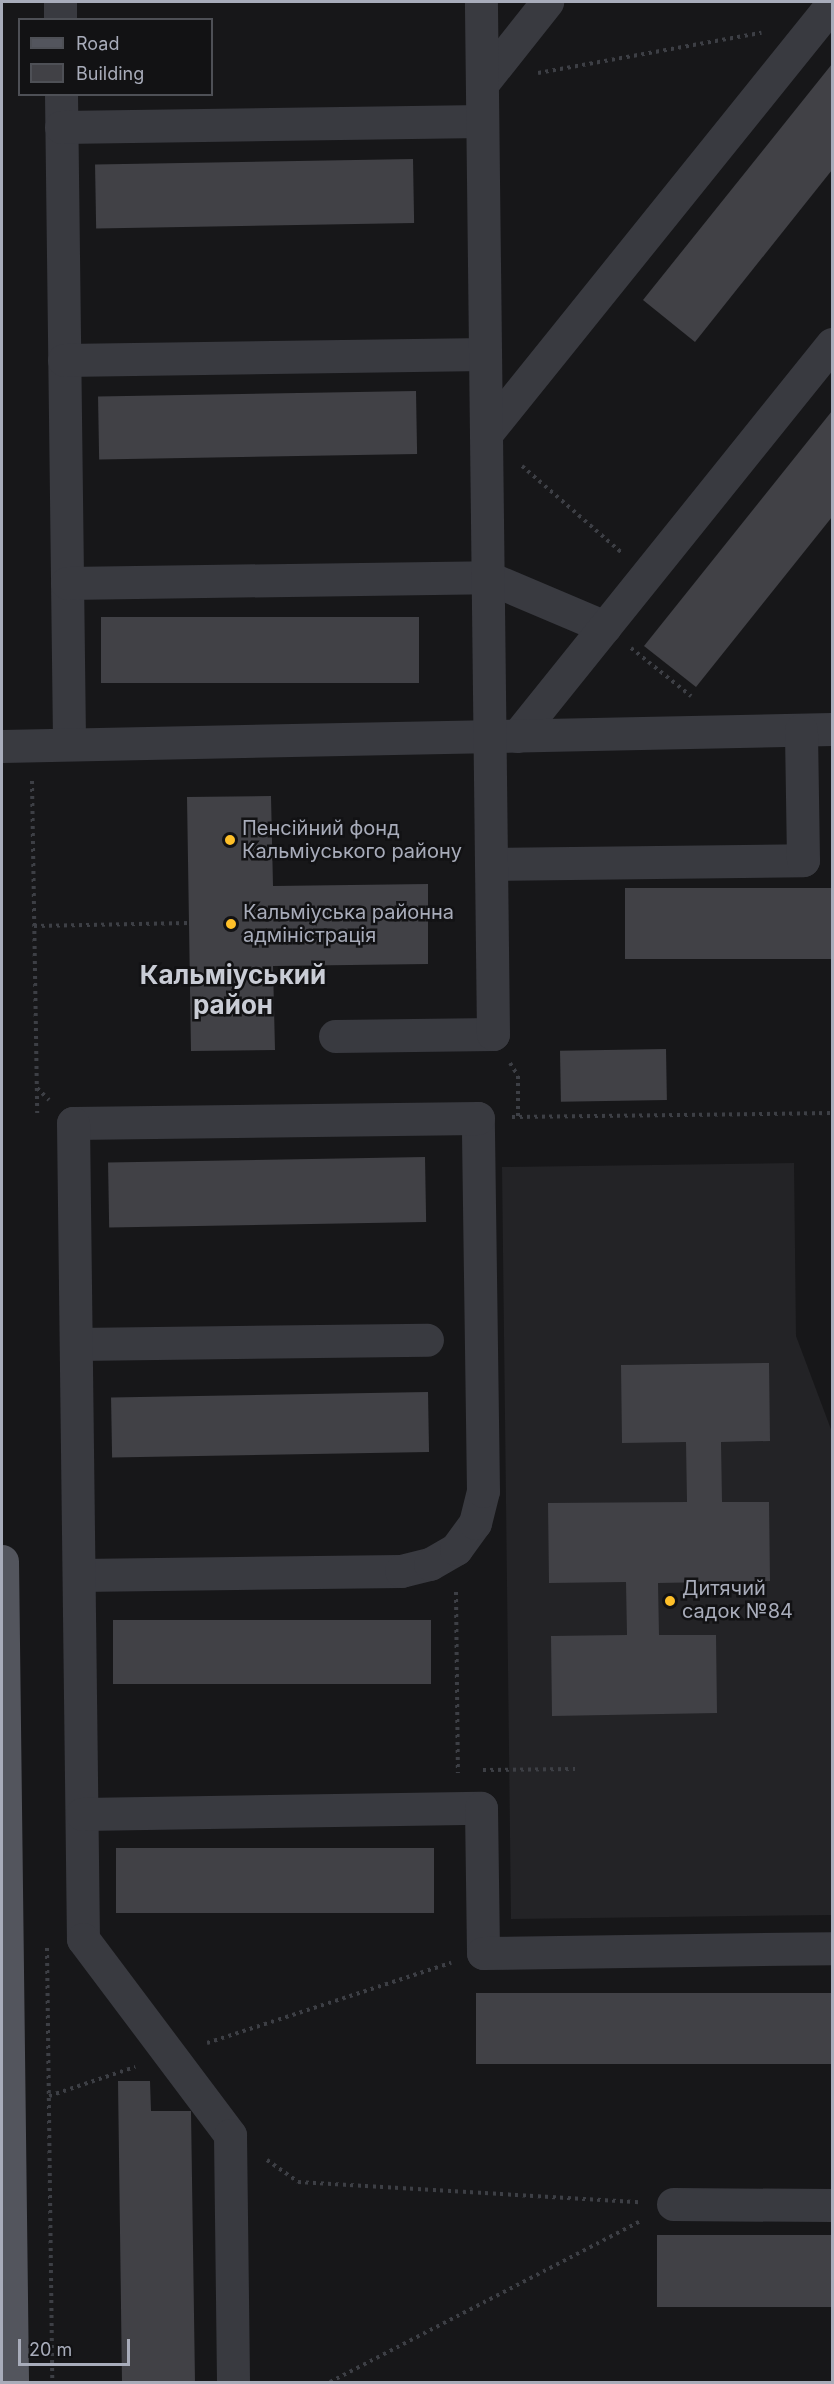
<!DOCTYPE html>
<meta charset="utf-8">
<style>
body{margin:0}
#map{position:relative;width:834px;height:2384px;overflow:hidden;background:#171719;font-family:Inter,sans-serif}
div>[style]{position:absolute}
.built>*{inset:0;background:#232326}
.building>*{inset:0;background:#414146;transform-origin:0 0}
.path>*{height:4px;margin-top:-2px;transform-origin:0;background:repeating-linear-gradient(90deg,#3d3f45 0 3px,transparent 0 7.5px)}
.minor>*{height:33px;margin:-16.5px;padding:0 16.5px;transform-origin:16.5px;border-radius:16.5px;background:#393a40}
.major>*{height:33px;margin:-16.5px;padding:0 16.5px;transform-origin:16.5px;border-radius:16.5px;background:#53555d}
.dots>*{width:16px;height:16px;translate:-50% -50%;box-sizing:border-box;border:3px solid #121214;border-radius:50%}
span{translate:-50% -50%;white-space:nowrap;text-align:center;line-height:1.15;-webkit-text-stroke:5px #121214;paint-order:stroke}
.poi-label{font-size:20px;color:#a8acba}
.left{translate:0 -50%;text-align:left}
.district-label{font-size:26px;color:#c9ccd5;font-weight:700}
.frame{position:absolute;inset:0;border:3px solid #a8acba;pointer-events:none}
.legend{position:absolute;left:18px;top:18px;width:195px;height:78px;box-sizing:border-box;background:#121214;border:2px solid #4e5056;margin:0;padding:8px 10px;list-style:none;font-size:18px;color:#a8acba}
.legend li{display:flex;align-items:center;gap:12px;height:30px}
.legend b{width:30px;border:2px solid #4e5056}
.scale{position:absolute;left:18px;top:2339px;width:112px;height:27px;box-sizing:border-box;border:3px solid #a8acba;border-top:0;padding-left:8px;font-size:18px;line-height:21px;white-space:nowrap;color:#a8acba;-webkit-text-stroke:4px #121214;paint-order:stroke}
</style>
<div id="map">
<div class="built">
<i style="clip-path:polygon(794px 1163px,796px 1336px,832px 1432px,832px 1915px,511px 1919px,502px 1167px)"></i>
</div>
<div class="building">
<i style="clip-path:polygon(832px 64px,832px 170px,695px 342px,643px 300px)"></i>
<i style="left:413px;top:159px;width:64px;height:318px;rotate:89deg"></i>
<i style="left:416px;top:391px;width:63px;height:318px;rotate:89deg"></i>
<i style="clip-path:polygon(832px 411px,832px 517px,696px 687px,644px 646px)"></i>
<i style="left:419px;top:617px;width:66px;height:318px;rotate:90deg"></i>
<i style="clip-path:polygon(271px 796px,273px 886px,428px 884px,428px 964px,273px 966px,275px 1050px,191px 1051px,187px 797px)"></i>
<i style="left:832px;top:888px;width:71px;height:207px;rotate:90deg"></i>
<i style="left:666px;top:1049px;width:51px;height:106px;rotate:89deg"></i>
<i style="left:425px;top:1157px;width:65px;height:317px;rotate:89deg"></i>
<i style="clip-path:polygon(769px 1363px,770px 1441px,721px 1442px,722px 1502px,769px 1502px,770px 1581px,658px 1583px,659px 1635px,716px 1635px,717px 1713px,552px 1716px,551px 1636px,627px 1635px,626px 1582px,549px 1583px,548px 1503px,687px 1502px,686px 1442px,622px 1443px,621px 1365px)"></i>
<i style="left:428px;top:1392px;width:60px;height:317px;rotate:89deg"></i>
<i style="left:431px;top:1620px;width:64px;height:318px;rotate:90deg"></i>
<i style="left:434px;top:1848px;width:65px;height:318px;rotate:90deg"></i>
<i style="left:832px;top:1993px;width:71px;height:356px;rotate:90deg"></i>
<i style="clip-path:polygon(118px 2081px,150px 2081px,151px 2111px,191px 2111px,195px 2382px,122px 2382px)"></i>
<i style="left:657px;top:2235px;width:175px;height:72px"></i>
</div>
<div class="path">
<i style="left:538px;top:73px;width:227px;rotate:-10.2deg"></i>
<i style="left:522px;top:466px;width:131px;rotate:41deg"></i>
<i style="left:631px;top:648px;width:77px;rotate:38.7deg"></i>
<i style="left:32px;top:781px;width:332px;rotate:89.1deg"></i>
<i style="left:34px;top:926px;width:155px;rotate:-1.1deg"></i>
<i style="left:510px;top:1063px;width:15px;rotate:58deg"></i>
<i style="left:518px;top:1076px;width:41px;rotate:90deg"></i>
<i style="left:37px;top:1088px;width:17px;rotate:45deg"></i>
<i style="left:512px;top:1117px;width:320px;rotate:-0.7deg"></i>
<i style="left:456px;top:1592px;width:181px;rotate:89.4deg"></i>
<i style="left:483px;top:1770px;width:92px;rotate:-0.6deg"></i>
<i style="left:47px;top:1948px;width:434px;rotate:89.3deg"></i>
<i style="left:207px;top:2043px;width:257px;rotate:-18.2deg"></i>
<i style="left:49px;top:2096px;width:91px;rotate:-18.6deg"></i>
<i style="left:267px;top:2160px;width:38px;rotate:35deg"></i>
<i style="left:298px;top:2182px;width:342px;rotate:3.4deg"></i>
<i style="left:330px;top:2382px;width:352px;rotate:-27.4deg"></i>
</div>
<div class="minor">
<i style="left:60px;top:2px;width:18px;rotate:90deg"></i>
<i style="left:482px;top:84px;width:105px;rotate:-51.6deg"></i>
<i style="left:61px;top:94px;width:650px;rotate:89.29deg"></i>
<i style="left:61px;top:127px;width:421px;rotate:-0.8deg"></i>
<i style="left:64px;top:360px;width:421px;rotate:-0.8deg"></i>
<i style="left:486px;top:434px;width:552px;rotate:-51.18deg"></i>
<i style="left:67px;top:583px;width:420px;rotate:-0.8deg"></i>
<i style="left:487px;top:577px;width:128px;rotate:23deg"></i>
<i style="left:517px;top:736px;width:503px;rotate:-51.22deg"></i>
<i style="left:2px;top:746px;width:830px;rotate:-1.17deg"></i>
<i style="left:491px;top:864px;width:312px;rotate:-0.7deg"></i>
<i style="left:803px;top:860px;width:130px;rotate:-90.9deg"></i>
<i style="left:335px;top:1036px;width:158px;rotate:-0.7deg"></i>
<i style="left:493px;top:1034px;width:1032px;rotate:-90.67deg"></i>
<i style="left:76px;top:1344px;width:351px;rotate:-0.7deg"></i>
<i style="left:79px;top:1575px;width:322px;rotate:-0.7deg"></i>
<i style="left:401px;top:1571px;width:30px;rotate:-14deg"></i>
<i style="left:430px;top:1564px;width:30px;rotate:-30deg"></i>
<i style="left:456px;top:1549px;width:32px;rotate:-54deg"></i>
<i style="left:475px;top:1523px;width:33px;rotate:-76deg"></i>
<i style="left:483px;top:1491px;width:373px;rotate:-90.8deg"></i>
<i style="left:478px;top:1118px;width:405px;rotate:179.3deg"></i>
<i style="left:73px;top:1123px;width:816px;rotate:89.3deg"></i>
<i style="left:83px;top:1939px;width:245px;rotate:53.1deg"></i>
<i style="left:230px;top:2135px;width:247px;rotate:89.3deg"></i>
<i style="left:82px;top:1814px;width:399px;rotate:-0.9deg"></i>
<i style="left:481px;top:1808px;width:145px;rotate:89.2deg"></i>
<i style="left:483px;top:1953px;width:349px;rotate:-0.8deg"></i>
<i style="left:673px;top:2204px;width:159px;rotate:0.4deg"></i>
</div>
<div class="major">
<i style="left:2px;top:1561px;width:821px;rotate:89.3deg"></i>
</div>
<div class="dots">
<i style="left:230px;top:840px;background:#ffc029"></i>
<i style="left:231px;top:924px;background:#ffc029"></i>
<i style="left:670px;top:1601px;background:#ffc029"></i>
</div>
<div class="poi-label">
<span class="left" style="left:242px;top:840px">Пенсійний фонд<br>Кальміуського району</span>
<span class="left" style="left:243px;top:924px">Кальміуська районна<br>адміністрація</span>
<span class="left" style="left:682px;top:1600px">Дитячий<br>садок №84</span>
</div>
<div class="district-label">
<span style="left:233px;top:990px">Кальміуський<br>район</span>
</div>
<div class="frame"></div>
<ul class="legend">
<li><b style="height:8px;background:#53555d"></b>Road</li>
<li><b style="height:16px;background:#414146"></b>Building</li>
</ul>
<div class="scale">20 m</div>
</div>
